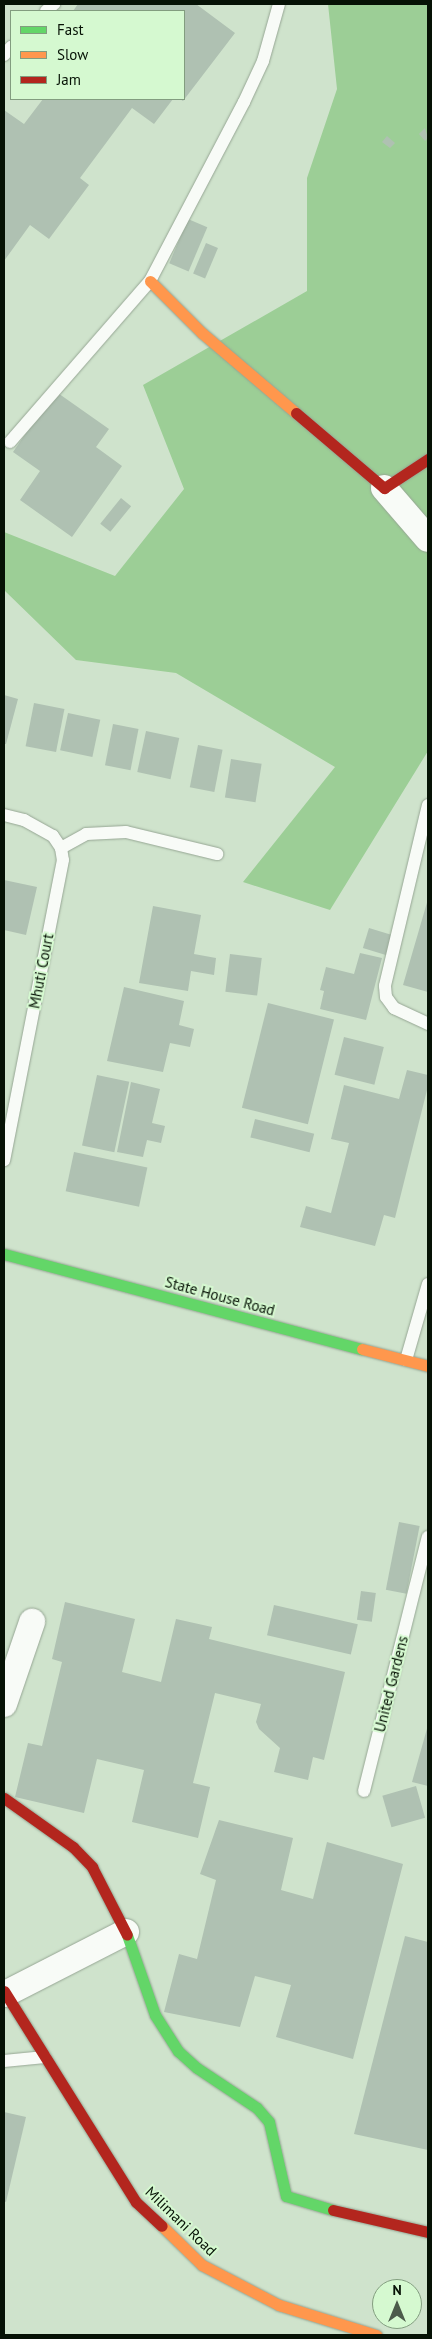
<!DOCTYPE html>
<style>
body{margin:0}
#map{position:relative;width:432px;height:2339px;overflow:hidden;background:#cfe3cc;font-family:"PT Sans",sans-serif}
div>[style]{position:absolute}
.forest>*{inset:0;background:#9cce96}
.building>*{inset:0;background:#afc1b2;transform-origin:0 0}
.roads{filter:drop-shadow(0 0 1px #96a694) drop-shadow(0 0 1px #96a694)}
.lane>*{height:12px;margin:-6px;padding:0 6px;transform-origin:6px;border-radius:6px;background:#f8fbf7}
.street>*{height:26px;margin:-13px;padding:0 13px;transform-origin:13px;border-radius:13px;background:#f8fbf7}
.fast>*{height:11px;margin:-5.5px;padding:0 5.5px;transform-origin:5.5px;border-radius:5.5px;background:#63d668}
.slow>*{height:11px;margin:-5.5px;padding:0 5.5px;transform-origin:5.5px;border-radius:5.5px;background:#ff974d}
.jam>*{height:11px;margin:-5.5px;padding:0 5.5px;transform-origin:5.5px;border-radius:5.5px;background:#b3261e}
span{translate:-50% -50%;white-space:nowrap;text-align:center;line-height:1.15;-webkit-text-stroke:4px #d5f9d0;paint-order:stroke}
.street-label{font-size:15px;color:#061205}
.frame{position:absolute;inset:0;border:5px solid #061205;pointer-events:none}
.legend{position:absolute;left:10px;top:10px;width:175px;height:90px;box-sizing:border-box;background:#d5f9d0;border:1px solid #829d7f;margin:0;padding:6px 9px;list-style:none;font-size:15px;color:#061205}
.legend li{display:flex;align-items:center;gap:10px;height:25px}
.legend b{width:25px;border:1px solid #829d7f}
.north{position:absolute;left:372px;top:2279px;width:50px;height:50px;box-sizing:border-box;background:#d5f9d0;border:1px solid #829d7f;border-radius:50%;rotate:0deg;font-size:14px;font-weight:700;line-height:20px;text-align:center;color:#061205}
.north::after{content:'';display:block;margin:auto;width:18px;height:22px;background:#4c5b4b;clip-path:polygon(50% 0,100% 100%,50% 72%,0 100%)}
</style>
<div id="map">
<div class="forest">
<i style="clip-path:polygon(328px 4px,428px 4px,428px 751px,330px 910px,243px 882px,335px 767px,176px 673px,76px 660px,4px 590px,4px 532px,115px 576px,184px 489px,143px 385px,307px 291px,307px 178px,337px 89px)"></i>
</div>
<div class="building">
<i style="clip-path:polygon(78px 4px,196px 4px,235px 33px,183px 101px,180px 99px,184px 99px,184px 11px,73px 11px)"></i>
<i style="clip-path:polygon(43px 99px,173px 99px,154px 124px,132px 108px,80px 178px,89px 185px,49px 239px,30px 225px,4px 261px,4px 110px,24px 124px)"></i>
<i style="clip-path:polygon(425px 128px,428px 138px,425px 141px,419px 134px)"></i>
<i style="clip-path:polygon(387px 136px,395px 143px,390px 148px,382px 142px)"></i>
<i style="left:188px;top:219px;width:21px;height:48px;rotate:23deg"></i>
<i style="left:206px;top:243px;width:13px;height:33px;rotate:23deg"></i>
<i style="clip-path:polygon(55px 391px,109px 429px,96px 447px,122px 466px,72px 537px,20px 500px,40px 471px,13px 452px)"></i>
<i style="left:121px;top:498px;width:13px;height:33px;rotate:39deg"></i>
<i style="clip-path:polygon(4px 695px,18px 699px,6px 744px,4px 744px)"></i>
<i style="left:34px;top:703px;width:31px;height:44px;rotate:11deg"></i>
<i style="left:68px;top:713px;width:33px;height:38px;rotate:12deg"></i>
<i style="left:113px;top:724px;width:26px;height:42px;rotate:11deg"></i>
<i style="left:146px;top:731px;width:34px;height:42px;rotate:12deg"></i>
<i style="left:198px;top:745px;width:25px;height:43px;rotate:11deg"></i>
<i style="left:231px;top:759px;width:31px;height:39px;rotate:9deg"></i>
<i style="clip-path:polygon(4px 880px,37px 887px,26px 935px,4px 930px)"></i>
<i style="clip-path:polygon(428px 899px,428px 992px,403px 985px)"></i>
<i style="clip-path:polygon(153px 906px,201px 915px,194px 954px,216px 958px,214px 975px,191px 971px,188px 991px,139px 983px)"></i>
<i style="left:369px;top:928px;width:24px;height:21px;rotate:17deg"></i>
<i style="clip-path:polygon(360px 953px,382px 958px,366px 1020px,320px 1009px,324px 991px,320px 990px,326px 967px,354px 974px)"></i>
<i style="left:230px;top:954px;width:32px;height:38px;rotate:7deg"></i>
<i style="clip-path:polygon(124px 987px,184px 1001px,179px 1025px,194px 1029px,190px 1047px,170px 1043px,163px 1072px,107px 1061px)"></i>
<i style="left:268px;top:1003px;width:68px;height:108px;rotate:14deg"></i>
<i style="left:344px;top:1037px;width:41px;height:39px;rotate:14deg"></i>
<i style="clip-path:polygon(407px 1070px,428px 1075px,428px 1086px,395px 1218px,384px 1215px,375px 1246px,300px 1227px,306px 1206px,331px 1213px,349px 1143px,331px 1139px,344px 1085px,399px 1099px)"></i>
<i style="left:97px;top:1075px;width:33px;height:72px;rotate:12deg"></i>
<i style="clip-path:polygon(131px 1082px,160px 1089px,152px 1123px,165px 1126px,161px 1143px,147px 1140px,143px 1157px,117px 1152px)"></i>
<i style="left:255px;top:1119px;width:61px;height:19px;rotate:14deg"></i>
<i style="left:74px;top:1152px;width:75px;height:40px;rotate:12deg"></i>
<i style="left:399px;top:1522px;width:21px;height:69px;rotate:11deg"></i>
<i style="left:361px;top:1591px;width:15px;height:29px;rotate:8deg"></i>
<i style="clip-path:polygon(65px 1602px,135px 1619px,122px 1672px,161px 1682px,176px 1619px,212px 1627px,209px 1639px,345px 1672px,324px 1760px,313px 1757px,308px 1780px,274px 1772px,280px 1748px,259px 1729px,256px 1722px,261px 1704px,215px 1693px,193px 1783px,210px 1787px,198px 1838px,132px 1822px,144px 1770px,97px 1759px,84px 1813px,15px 1797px,28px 1743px,42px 1746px,62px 1662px,52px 1659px)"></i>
<i style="left:274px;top:1605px;width:86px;height:31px;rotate:13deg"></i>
<i style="clip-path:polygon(428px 1725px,428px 1786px,412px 1782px)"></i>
<i style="left:416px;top:1786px;width:33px;height:35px;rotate:74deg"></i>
<i style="clip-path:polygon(219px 1820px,293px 1838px,281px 1890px,313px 1899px,327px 1842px,403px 1864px,353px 2059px,276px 2037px,291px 1985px,255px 1976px,240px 2027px,164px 2012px,179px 1954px,197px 1959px,216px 1880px,200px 1874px)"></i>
<i style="clip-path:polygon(405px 1936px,428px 1942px,428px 2150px,354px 2134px)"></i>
<i style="clip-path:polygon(4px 2112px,26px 2117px,6px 2202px,4px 2201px)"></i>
</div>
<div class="roads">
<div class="lane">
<i style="left:46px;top:11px;width:11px;rotate:-41deg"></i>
<i style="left:4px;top:55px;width:11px;rotate:-49deg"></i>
<i style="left:10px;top:442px;width:213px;rotate:-49deg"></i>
<i style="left:150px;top:281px;width:202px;rotate:-62.3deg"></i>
<i style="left:244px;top:102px;width:45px;rotate:-65.1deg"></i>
<i style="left:263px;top:61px;width:59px;rotate:-74.3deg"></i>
<i style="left:428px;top:805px;width:186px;rotate:103.4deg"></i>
<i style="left:385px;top:986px;width:11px;rotate:85deg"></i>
<i style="left:386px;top:997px;width:14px;rotate:54deg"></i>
<i style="left:394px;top:1008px;width:38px;rotate:25deg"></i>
<i style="left:4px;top:815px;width:21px;rotate:14deg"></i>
<i style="left:24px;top:820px;width:33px;rotate:29deg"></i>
<i style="left:53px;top:836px;width:14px;rotate:56deg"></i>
<i style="left:61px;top:848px;width:12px;rotate:81deg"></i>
<i style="left:63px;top:860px;width:306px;rotate:101.1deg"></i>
<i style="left:61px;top:848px;width:29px;rotate:-29deg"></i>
<i style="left:86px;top:834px;width:40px;rotate:-2.9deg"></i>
<i style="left:126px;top:832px;width:94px;rotate:13.6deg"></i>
<i style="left:406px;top:1360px;width:79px;rotate:-73.9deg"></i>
<i style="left:364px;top:1791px;width:262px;rotate:-75.9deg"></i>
<i style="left:4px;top:2061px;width:41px;rotate:-5.6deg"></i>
</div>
<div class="street">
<i style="left:384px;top:488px;width:67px;rotate:49.2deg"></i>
<i style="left:4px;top:1704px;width:87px;rotate:-71.1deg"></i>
<i style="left:5px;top:1994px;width:136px;rotate:-27.1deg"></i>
</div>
<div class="fast">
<i style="left:4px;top:1254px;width:370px;rotate:14.9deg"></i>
<i style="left:127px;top:1935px;width:85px;rotate:70.7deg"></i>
<i style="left:155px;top:2015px;width:43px;rotate:57.4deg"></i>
<i style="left:178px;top:2051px;width:25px;rotate:42deg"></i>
<i style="left:197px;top:2068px;width:72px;rotate:33.7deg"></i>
<i style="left:257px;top:2108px;width:18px;rotate:49deg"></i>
<i style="left:269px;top:2122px;width:76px;rotate:77.1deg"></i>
<i style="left:286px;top:2196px;width:49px;rotate:16.6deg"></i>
</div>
<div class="slow">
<i style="left:150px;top:281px;width:74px;rotate:45deg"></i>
<i style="left:202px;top:333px;width:123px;rotate:40.4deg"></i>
<i style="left:362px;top:1349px;width:68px;rotate:14.4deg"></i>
<i style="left:162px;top:2226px;width:56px;rotate:44.3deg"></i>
<i style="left:202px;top:2265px;width:87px;rotate:27.5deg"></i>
<i style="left:279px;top:2305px;width:102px;rotate:17.2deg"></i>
</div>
<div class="jam">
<i style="left:296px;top:413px;width:116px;rotate:40.4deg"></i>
<i style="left:384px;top:488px;width:53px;rotate:-33.4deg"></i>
<i style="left:4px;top:1798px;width:85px;rotate:35.4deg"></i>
<i style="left:73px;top:1847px;width:28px;rotate:46deg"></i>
<i style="left:92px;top:1867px;width:76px;rotate:62.8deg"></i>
<i style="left:4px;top:1991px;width:249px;rotate:58deg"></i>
<i style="left:136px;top:2202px;width:35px;rotate:43deg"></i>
<i style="left:333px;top:2210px;width:98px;rotate:13deg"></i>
</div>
</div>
<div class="street-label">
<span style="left:41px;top:971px;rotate:-79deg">Mhuti Court</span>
<span style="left:220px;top:1296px;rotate:15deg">State House Road</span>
<span style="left:391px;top:1684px;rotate:-76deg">United Gardens</span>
<span style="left:181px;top:2221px;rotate:44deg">Milimani Road</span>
</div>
<div class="frame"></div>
<ul class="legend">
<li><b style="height:6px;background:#63d668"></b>Fast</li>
<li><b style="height:6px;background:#ff974d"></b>Slow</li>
<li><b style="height:6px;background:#b3261e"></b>Jam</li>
</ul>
<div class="north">N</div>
</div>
